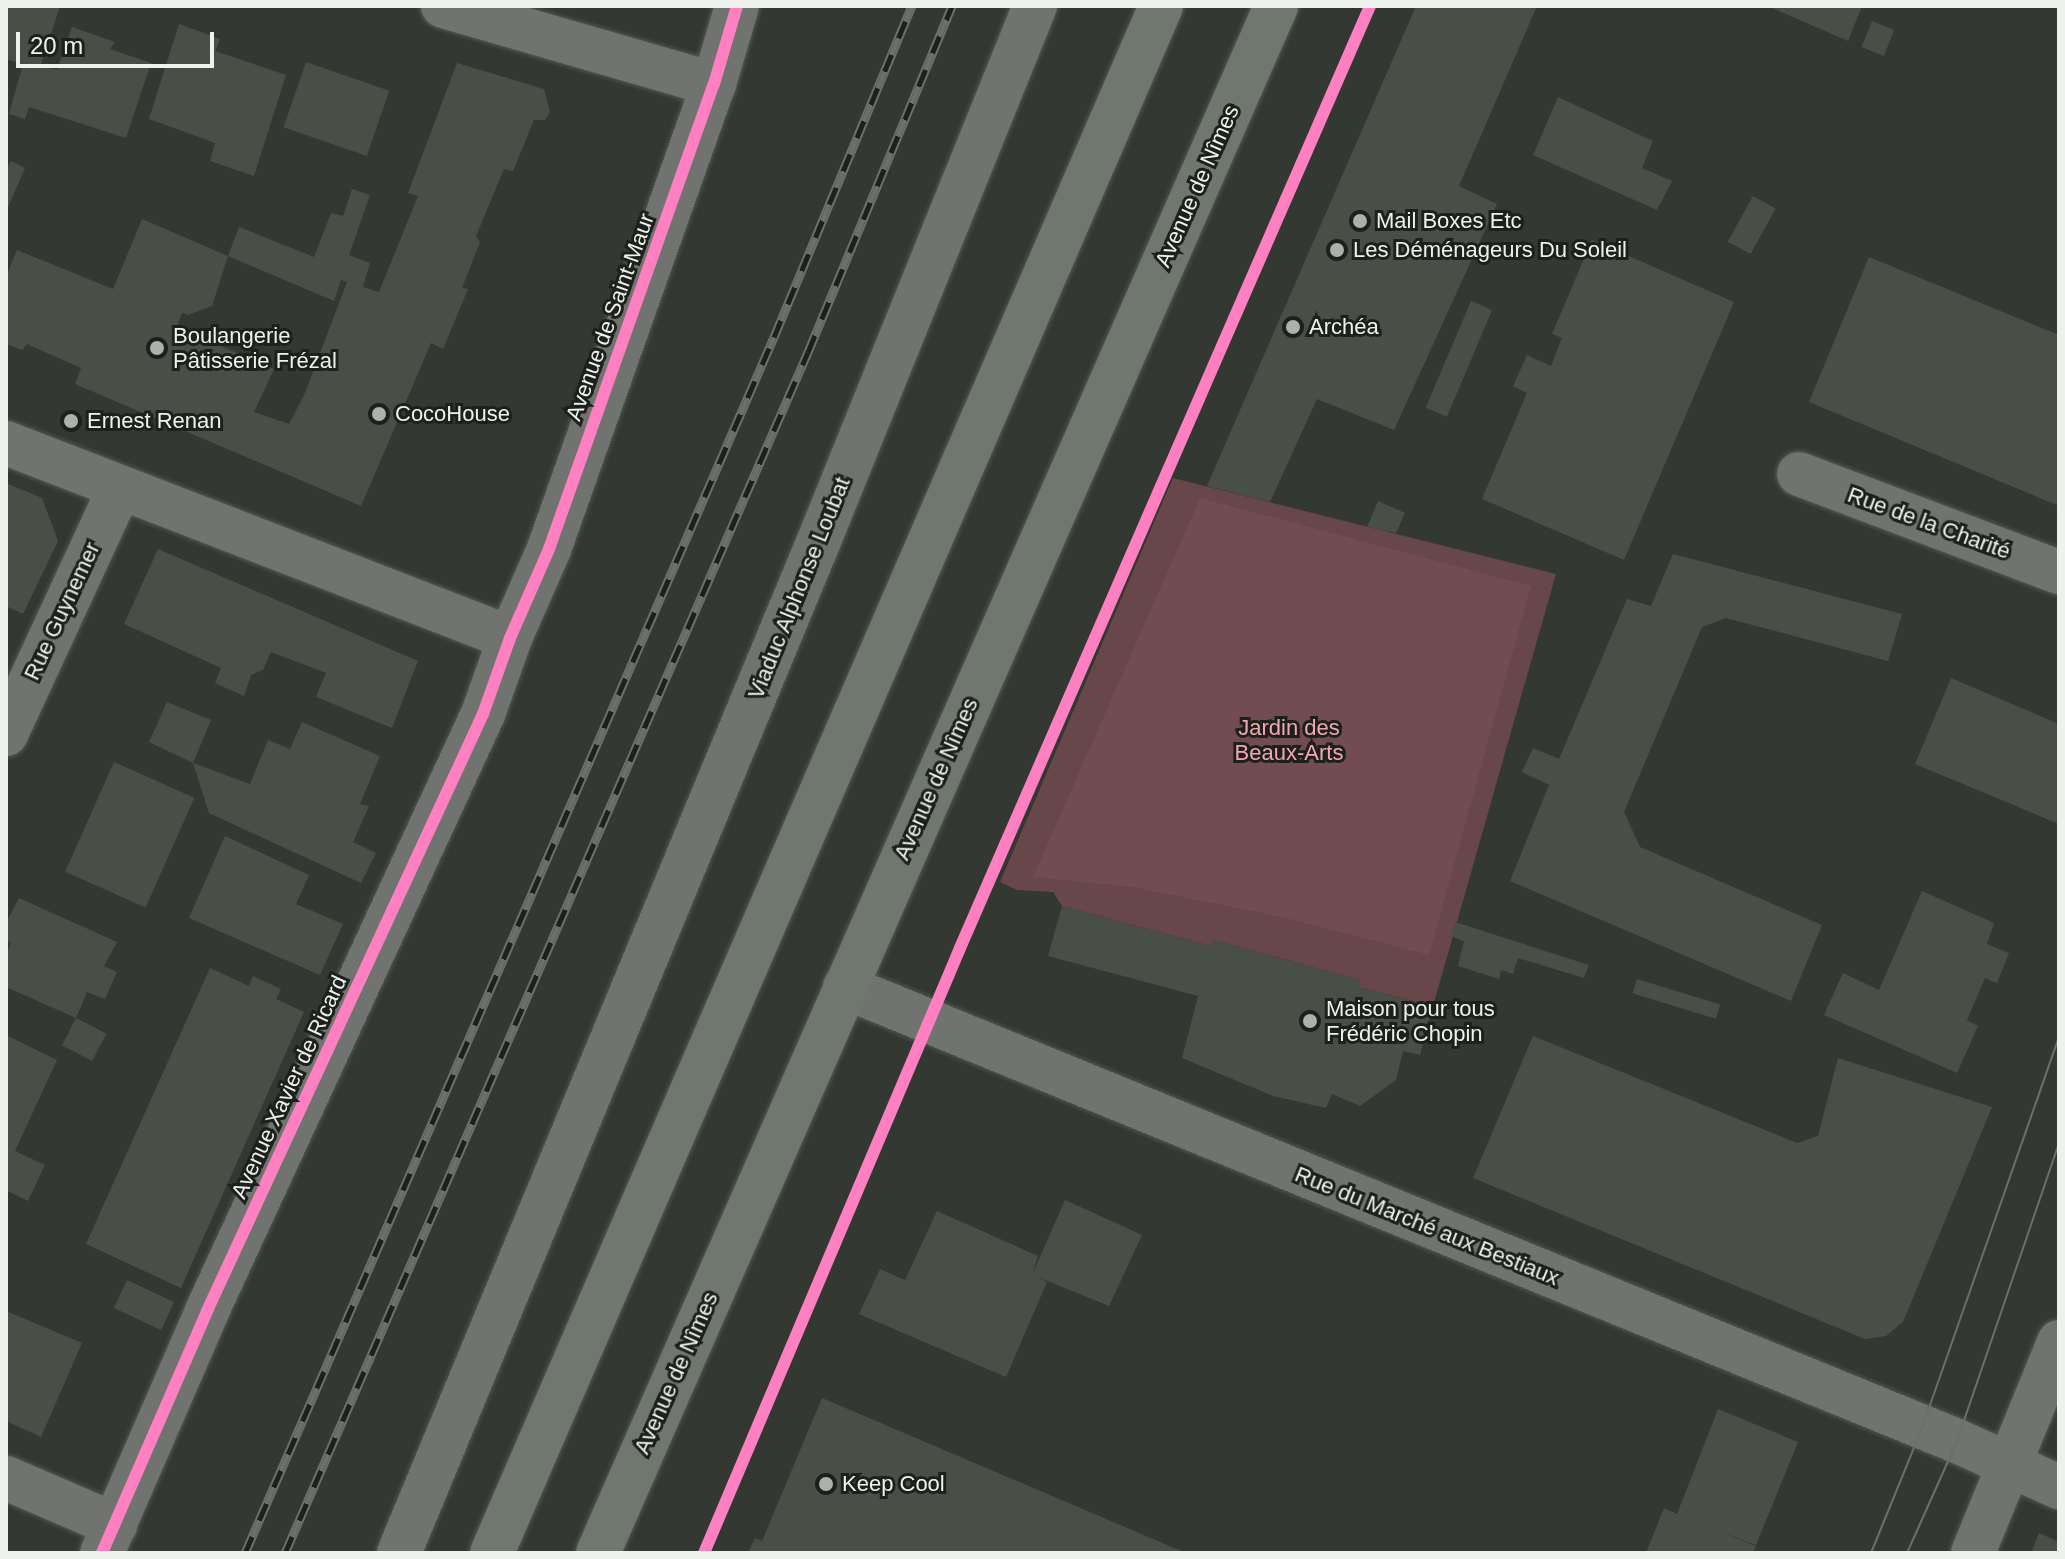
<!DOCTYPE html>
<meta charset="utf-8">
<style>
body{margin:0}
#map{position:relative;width:2065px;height:1559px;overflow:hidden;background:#343833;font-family:Helvetica,sans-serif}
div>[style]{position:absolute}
.green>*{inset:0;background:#674749}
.forest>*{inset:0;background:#714c50}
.building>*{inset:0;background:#494f47;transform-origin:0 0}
.roads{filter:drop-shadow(0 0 2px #535652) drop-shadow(0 0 2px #535652)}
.minor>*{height:44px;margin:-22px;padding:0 22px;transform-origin:22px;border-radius:22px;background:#70736f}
.major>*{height:44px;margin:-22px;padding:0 22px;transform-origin:22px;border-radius:22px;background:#70776f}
.tram>*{height:2px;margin:-1px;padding:0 1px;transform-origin:1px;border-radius:1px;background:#6c6f6b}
.rail>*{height:9px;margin-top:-4.5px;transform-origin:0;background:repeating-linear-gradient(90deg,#1d201c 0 18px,#6c6f6b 0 36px);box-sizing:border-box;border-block:2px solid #6c6f6b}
.cycleway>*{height:12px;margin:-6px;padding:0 6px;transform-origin:6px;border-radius:6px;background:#ff80c0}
.dots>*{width:22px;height:22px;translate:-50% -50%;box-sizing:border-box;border:4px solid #1d201c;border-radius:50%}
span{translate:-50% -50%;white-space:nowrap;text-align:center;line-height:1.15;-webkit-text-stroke:6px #1d201c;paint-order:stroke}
.street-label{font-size:22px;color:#eef2ed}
.poi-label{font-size:22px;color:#eef2ed}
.left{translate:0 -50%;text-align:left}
.park-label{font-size:22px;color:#f2a8af}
.frame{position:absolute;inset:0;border:8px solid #eef2ed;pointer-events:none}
.scale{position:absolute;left:16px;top:32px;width:198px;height:36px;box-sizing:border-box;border:4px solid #eef2ed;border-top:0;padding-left:10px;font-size:24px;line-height:28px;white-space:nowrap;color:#eef2ed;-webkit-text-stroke:6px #1d201c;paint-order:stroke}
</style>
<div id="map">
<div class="green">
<i style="clip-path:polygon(1173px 478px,1556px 574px,1433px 1006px,1358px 987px,1360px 980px,1214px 940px,1211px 946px,1062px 906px,1053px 892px,1017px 890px,1000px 882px)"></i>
</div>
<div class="forest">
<i style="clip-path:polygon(1200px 498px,1531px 586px,1429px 955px,1278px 916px,1132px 887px,1033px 877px)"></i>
</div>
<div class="building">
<i style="clip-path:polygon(6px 6px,60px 6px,41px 65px,57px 70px,72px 27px,115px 42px,110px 49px,151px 63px,126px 138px,29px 107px,25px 119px,9px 114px,23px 64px,6px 59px)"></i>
<i style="clip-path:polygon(1416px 6px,1537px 6px,1459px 186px,1497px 204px,1394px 430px,1317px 399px,1270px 502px,1207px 486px)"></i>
<i style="clip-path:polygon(1768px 6px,1862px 6px,1848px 41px)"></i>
<i style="left:1872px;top:21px;width:24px;height:28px;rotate:22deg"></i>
<i style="clip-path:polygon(179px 24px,220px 39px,215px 51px,286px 75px,254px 176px,210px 161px,215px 143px,149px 119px)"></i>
<i style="left:306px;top:62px;width:88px;height:69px;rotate:19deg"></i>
<i style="clip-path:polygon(evenodd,457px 63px,544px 89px,550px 112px,545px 120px,534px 120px,513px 171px,504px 169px,476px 236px,480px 242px,462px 288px,468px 289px,443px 349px,431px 343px,361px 506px,75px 384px,81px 368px,27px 344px,22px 350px,6px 344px,6px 277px,17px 250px,113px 289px,142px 219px,228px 256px,239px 227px,314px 257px,331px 213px,343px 216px,352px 189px,370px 195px,349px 255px,370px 263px,363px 287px,379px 292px,418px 196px,408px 193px,457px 63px,228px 256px,334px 301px,341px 280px,347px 282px,305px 393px,289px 424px,254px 412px,274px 369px,177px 327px,182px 313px,188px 315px,212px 306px,228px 256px)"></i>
<i style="clip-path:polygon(1558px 97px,1653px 141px,1642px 168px,1672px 181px,1657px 210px,1533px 155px)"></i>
<i style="clip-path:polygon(11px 161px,25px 168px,6px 212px,6px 171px)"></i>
<i style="left:1753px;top:196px;width:26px;height:52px;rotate:29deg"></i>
<i style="clip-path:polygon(1592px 240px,1734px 302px,1624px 560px,1482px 499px,1527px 393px,1513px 386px,1527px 355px,1551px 366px,1562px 338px,1552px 334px)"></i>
<i style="clip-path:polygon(1869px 257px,2059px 335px,2059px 506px,1809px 402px)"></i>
<i style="left:1471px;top:301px;width:23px;height:116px;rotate:23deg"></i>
<i style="clip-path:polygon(6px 483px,42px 498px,58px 541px,23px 614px,6px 606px)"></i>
<i style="clip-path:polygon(1378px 501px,1405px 513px,1396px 533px,1367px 527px)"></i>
<i style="clip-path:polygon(158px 549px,418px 661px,392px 728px,316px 697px,326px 673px,271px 652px,263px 670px,251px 675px,244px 696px,215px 683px,221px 668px,124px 624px)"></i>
<i style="clip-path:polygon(1673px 554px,1902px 614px,1888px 661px,1726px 618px,1702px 627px,1624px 812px,1640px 847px,1822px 925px,1791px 1001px,1510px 881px,1549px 785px,1522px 772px,1533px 748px,1559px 759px,1627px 599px,1651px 606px)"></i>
<i style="clip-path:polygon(1951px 678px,2059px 724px,2059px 824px,1915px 764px)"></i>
<i style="clip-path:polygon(167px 702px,211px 720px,193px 763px,250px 784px,268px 740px,290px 749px,302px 722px,380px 756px,360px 804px,369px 806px,353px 842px,376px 853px,361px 883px,209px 813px,193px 763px,149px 742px)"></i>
<i style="left:114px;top:762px;width:88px;height:120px;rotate:24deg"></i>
<i style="clip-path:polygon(225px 836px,309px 875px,296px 904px,343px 924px,320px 975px,189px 918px)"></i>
<i style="clip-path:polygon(1922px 891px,1994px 923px,1987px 944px,2009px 953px,1997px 983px,1985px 978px,1967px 1020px,1978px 1026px,1957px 1073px,1824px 1015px,1843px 973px,1879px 990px)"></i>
<i style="clip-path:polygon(19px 898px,117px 942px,104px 966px,117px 972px,105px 999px,87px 992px,76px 1018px,6px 987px,6px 955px,11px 943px,6px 940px,6px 923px)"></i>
<i style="clip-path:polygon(1062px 906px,1211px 946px,1214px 940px,1360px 980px,1358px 987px,1433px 1006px,1420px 1055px,1403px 1051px,1396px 1080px,1360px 1106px,1332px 1094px,1326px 1108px,1273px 1096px,1182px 1058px,1198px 996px,1048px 956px)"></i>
<i style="clip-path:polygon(1455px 922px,1589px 965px,1584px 978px,1518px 958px,1513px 974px,1501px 970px,1499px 979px,1458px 966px,1464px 941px,1451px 936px)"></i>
<i style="clip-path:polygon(210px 968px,249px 986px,253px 976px,281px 989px,276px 999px,304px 1012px,181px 1288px,86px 1244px)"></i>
<i style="left:1637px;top:979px;width:87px;height:15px;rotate:17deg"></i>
<i style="left:76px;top:1018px;width:34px;height:31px;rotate:27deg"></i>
<i style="clip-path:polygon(6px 1035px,57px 1060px,15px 1151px,45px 1165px,28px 1201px,6px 1190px)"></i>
<i style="clip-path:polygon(1533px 1036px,1797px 1143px,1818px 1136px,1838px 1058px,1992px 1107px,1903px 1322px,1886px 1336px,1865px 1339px,1473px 1178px)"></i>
<i style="clip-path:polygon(1065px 1200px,1142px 1235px,1109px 1306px,1038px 1277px,1047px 1282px,1006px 1377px,859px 1314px,880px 1269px,905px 1280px,937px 1211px,1038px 1256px,1032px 1275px)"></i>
<i style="left:127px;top:1280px;width:52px;height:31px;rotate:25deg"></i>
<i style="clip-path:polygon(6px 1311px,82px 1343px,41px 1437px,6px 1421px)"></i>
<i style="clip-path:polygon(822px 1398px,1186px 1553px,748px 1553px,755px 1538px,762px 1541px)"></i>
<i style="clip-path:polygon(1718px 1409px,1798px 1442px,1756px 1545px,1716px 1530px,1756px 1546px,1753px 1553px,1646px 1553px,1664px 1508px,1677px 1514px)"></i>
<i style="clip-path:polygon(2039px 1533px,2059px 1542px,2059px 1553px,2031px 1553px)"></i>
</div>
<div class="roads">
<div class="minor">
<i style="left:443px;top:6px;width:282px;rotate:16.1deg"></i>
<i style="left:6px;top:443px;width:540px;rotate:21.15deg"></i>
<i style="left:1799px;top:474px;width:278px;rotate:20.7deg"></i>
<i style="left:6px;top:734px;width:270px;rotate:-65.2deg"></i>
<i style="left:845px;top:987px;width:1201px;rotate:22.21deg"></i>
<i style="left:1957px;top:1441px;width:112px;rotate:24.3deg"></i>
<i style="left:6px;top:1478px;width:119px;rotate:23.3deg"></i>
<i style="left:102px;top:1553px;width:264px;rotate:-66.5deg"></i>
<i style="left:207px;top:1311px;width:658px;rotate:-65.19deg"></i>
<i style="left:483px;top:714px;width:81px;rotate:-70.4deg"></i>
<i style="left:510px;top:638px;width:97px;rotate:-66.3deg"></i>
<i style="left:549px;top:549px;width:493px;rotate:-70.5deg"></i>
<i style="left:714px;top:84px;width:81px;rotate:-73.6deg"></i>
<i style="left:399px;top:1553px;width:1088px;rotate:-67.47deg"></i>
<i style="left:816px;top:548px;width:585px;rotate:-68deg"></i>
<i style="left:1973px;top:1553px;width:228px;rotate:-67.8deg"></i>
</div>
<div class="major">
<i style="left:492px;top:1553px;width:1685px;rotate:-66.61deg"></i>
<i style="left:598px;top:1553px;width:1689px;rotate:-66.33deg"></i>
</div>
</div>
<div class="tram">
<i style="left:1871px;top:1553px;width:135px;rotate:-67.8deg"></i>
<i style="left:1922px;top:1428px;width:415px;rotate:-70.7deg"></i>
<i style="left:1907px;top:1553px;width:123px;rotate:-65.9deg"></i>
<i style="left:1957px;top:1441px;width:315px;rotate:-71.1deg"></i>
</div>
<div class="rail">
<i style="left:245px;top:1553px;width:1326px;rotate:-66.49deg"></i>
<i style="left:774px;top:337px;width:359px;rotate:-67.4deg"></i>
<i style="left:285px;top:1553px;width:1310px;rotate:-66.47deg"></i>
<i style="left:808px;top:352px;width:375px;rotate:-67.4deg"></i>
</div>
<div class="cycleway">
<i style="left:102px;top:1553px;width:264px;rotate:-66.5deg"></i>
<i style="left:207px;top:1311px;width:658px;rotate:-65.19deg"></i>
<i style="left:483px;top:714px;width:81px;rotate:-70.4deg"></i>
<i style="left:510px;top:638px;width:97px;rotate:-66.3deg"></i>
<i style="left:549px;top:549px;width:493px;rotate:-70.5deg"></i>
<i style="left:714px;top:84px;width:81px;rotate:-73.6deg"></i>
<i style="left:704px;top:1553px;width:657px;rotate:-67.06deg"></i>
<i style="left:960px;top:948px;width:1027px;rotate:-66.48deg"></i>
</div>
<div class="dots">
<i style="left:1360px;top:221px;background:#adb1ac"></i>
<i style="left:1337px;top:250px;background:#adb1ac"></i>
<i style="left:1293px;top:327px;background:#adb1ac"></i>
<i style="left:157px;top:348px;background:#adb1ac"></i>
<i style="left:379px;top:414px;background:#adb1ac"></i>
<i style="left:71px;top:421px;background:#adb1ac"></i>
<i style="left:1310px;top:1021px;background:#adb1ac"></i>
<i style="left:826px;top:1484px;background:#adb1ac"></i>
</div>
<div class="street-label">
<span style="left:1197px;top:186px;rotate:-66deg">Avenue de Nîmes</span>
<span style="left:610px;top:317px;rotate:-70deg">Avenue de Saint-Maur</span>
<span style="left:1929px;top:523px;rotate:20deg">Rue de la Charité</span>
<span style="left:799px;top:588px;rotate:-68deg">Viaduc Alphonse Loubat</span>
<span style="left:62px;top:611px;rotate:-65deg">Rue Guynemer</span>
<span style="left:936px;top:779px;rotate:-66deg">Avenue de Nîmes</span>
<span style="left:289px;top:1087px;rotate:-65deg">Avenue Xavier de Ricard</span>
<span style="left:1427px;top:1226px;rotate:22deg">Rue du Marché aux Bestiaux</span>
<span style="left:676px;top:1373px;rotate:-66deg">Avenue de Nîmes</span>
</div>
<div class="poi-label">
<span class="left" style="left:1376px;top:221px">Mail Boxes Etc</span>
<span class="left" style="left:1353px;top:250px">Les Déménageurs Du Soleil</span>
<span class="left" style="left:1309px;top:327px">Archéa</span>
<span class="left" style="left:173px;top:348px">Boulangerie<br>Pâtisserie Frézal</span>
<span class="left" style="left:395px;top:414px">CocoHouse</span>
<span class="left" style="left:87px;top:421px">Ernest Renan</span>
<span class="left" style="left:1326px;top:1021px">Maison pour tous<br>Frédéric Chopin</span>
<span class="left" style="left:842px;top:1484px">Keep Cool</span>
</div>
<div class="park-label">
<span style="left:1289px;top:740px">Jardin des<br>Beaux-Arts</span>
</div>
<div class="frame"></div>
<div class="scale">20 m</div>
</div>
